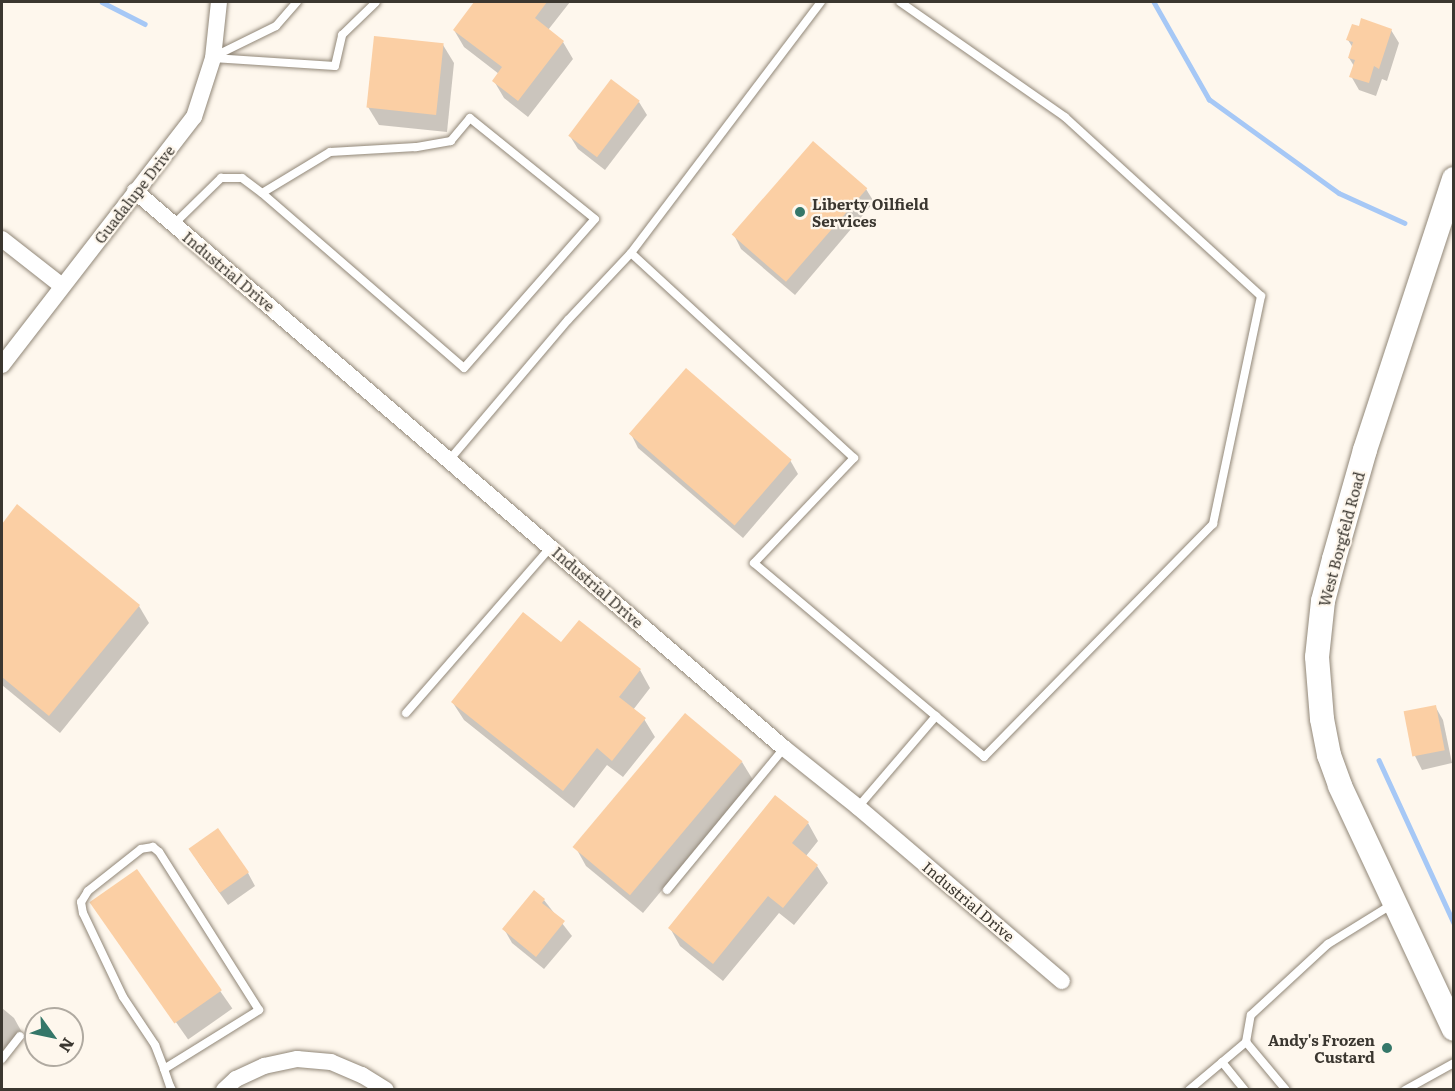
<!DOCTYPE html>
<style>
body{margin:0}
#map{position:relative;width:1455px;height:1091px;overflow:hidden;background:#fef7ed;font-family:Literata,serif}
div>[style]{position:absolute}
.shadow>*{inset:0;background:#0003;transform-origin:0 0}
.stream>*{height:4.5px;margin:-2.25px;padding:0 2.25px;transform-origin:2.25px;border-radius:2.25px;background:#a6c8f6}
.building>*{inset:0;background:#fbcfa4;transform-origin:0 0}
.roads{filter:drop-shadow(0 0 2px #918778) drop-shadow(0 0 2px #918778)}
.lane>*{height:8px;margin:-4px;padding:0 4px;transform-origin:4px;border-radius:4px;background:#fff}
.street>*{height:16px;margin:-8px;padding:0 8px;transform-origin:8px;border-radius:8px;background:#fff}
.secondary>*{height:24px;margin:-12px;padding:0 12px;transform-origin:12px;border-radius:12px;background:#fff}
.dots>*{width:16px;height:16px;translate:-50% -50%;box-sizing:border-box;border:3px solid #fef7ed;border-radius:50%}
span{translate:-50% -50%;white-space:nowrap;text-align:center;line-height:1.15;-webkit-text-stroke:4.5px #fef7ed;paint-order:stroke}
.street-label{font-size:15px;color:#3b3730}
.poi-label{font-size:15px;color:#3b3730;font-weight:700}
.left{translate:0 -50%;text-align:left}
.right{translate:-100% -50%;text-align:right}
.frame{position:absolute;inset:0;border:3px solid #3b3730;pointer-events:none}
.north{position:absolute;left:24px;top:1007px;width:60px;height:60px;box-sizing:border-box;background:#fef7ed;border:2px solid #b0aaa1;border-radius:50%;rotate:123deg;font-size:16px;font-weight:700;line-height:24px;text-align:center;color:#3b3730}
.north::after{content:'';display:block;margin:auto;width:21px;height:27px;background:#357769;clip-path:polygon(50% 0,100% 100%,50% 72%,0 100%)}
</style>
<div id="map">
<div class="shadow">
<i style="clip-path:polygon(476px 2px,570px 2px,548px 30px,563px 42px,573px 59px,528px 117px,504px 98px,494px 81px,499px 74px,464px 47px,454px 30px)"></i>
<i style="clip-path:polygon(1391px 30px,1399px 43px,1387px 81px,1382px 79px,1376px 96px,1359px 90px,1351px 76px,1354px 66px,1349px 58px,1353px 48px,1348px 40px)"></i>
<i style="clip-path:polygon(443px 45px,454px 63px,447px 132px,379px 125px,368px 107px)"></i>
<i style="clip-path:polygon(639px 102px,647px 115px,605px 170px,578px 149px,570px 136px)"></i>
<i style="clip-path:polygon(813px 143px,866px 189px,874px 202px,795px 295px,741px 249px,734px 235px)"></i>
<i style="clip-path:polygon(631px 434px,790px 460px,798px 474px,743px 538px,638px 448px)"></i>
<i style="clip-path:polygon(18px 506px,139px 606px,149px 623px,60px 733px,2px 685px,2px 526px)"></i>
<i style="clip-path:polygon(562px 644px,640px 670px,650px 688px,633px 710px,644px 719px,655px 737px,623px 777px,607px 765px,574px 808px,464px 720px,453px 703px)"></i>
<i style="clip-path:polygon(1435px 706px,1443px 720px,1452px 763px,1422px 770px,1415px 756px)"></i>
<i style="clip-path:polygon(742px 762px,753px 780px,643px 913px,586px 866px,576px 848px)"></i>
<i style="clip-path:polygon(808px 823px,818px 841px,806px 856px,817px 866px,828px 883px,794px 925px,779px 913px,723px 981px,680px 946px,670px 928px)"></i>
<i style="clip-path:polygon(198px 862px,248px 873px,255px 886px,228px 905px)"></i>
<i style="left:136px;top:871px;width:168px;height:54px;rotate:55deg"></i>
<i style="clip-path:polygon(544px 900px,572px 936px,544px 969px,512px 943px,504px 929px)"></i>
<i style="clip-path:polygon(2px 1008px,14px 1018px,24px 1036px,2px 1063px)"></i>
</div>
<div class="stream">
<i style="left:102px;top:2px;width:48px;rotate:27.1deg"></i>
<i style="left:1154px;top:2px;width:112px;rotate:60.4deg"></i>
<i style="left:1209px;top:99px;width:160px;rotate:35.9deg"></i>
<i style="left:1339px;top:193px;width:72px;rotate:24.4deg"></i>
<i style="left:1379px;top:760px;width:179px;rotate:65.3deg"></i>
</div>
<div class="building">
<i style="clip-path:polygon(474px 2px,547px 2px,535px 18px,564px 41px,518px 101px,492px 81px,502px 67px,453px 30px)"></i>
<i style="clip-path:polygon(1361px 18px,1392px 29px,1379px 69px,1374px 66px,1369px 83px,1349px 77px,1355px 60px,1348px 58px,1353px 42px,1346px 40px,1352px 24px,1359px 26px)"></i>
<i style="left:374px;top:36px;width:70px;height:72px;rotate:6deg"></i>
<i style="left:611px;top:79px;width:36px;height:71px;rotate:37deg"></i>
<i style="left:813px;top:141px;width:72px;height:124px;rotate:41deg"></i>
<i style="left:686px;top:368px;width:140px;height:87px;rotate:41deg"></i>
<i style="clip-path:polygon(17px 504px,140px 605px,49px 716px,2px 677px,2px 524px)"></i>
<i style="clip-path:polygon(523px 612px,561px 642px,579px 620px,641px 669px,619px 697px,646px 718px,612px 761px,597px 748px,563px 791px,451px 702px)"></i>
<i style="left:1436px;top:705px;width:46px;height:33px;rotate:79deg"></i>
<i style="left:685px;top:713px;width:75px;height:175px;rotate:40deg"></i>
<i style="clip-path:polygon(775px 795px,809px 822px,792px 843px,818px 865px,783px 908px,768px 896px,713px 964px,668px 928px)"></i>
<i style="left:218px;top:828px;width:54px;height:36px;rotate:55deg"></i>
<i style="left:137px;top:869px;width:148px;height:58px;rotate:55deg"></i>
<i style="clip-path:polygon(534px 890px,545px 899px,542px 903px,565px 921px,536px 957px,502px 929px)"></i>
</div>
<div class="roads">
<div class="lane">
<i style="left:213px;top:57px;width:70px;rotate:-26.2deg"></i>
<i style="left:276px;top:26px;width:32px;rotate:-49deg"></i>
<i style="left:213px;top:58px;width:122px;rotate:3.8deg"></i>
<i style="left:335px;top:66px;width:32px;rotate:-77deg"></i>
<i style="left:342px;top:35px;width:47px;rotate:-44.1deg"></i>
<i style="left:174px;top:224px;width:66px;rotate:-44.4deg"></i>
<i style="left:221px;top:178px;width:21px"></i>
<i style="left:242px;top:178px;width:25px;rotate:37deg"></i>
<i style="left:262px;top:193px;width:267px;rotate:40.9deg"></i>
<i style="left:464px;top:368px;width:198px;rotate:-48.7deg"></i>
<i style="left:595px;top:219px;width:161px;rotate:-141.1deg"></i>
<i style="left:470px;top:118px;width:30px;rotate:130deg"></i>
<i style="left:451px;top:141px;width:36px;rotate:170deg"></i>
<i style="left:416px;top:147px;width:86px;rotate:176.7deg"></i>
<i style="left:330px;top:152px;width:79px;rotate:148.9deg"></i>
<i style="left:631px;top:253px;width:315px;rotate:-52.9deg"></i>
<i style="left:450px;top:459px;width:182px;rotate:-49.7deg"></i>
<i style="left:568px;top:320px;width:92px;rotate:-46.8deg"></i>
<i style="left:631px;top:253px;width:303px;rotate:42.6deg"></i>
<i style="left:854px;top:458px;width:145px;rotate:133.6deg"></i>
<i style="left:754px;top:563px;width:301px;rotate:40.1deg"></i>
<i style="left:984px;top:757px;width:327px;rotate:-45.5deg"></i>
<i style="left:1213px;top:524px;width:233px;rotate:-78.1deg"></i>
<i style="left:1261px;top:296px;width:265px;rotate:-137.6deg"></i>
<i style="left:1065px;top:117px;width:201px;rotate:-145.1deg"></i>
<i style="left:406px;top:713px;width:220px;rotate:-48.9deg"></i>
<i style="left:858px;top:807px;width:120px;rotate:-49.4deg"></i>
<i style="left:667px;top:890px;width:184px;rotate:-50.5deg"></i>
<i style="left:1246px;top:1042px;width:62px;rotate:50.2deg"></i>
<i style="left:2px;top:1059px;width:29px;rotate:-52deg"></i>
<i style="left:1222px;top:1062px;width:36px;rotate:51deg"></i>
<i style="left:164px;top:1069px;width:112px;rotate:-31.8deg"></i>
<i style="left:259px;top:1010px;width:187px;rotate:-122.3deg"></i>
<i style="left:159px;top:852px;width:8px;rotate:-140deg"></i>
<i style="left:153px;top:847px;width:12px;rotate:171deg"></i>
<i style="left:141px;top:849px;width:68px;rotate:141.6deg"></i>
<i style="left:88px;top:891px;width:13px;rotate:122deg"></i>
<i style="left:81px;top:902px;width:11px;rotate:80deg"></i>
<i style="left:83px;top:913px;width:93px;rotate:64.5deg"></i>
<i style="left:123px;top:997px;width:58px;rotate:56.3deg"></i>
<i style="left:155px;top:1045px;width:26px;rotate:69deg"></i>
<i style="left:164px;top:1069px;width:18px;rotate:71deg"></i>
<i style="left:170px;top:1086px;width:4px;rotate:63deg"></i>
<i style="left:1189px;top:1090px;width:75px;rotate:-40.1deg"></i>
<i style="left:1246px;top:1042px;width:27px;rotate:-80deg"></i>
<i style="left:1251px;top:1015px;width:105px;rotate:-42.7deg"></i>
<i style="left:1328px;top:944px;width:78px;rotate:-31.8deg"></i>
<i style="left:1405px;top:1090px;width:56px;rotate:-28.9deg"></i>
</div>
<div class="street">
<i style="left:135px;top:191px;width:855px;rotate:40.64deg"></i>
<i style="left:784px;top:748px;width:95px;rotate:38.6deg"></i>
<i style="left:858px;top:807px;width:268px;rotate:40.5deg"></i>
<i style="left:2px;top:239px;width:76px;rotate:38.1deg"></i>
<i style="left:2px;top:365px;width:314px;rotate:-52.3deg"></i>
<i style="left:194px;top:117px;width:62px;rotate:-72.1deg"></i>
<i style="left:213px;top:58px;width:56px;rotate:-83.9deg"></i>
<i style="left:224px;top:1090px;width:16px;rotate:-43deg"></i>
<i style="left:236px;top:1079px;width:31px;rotate:-25deg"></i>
<i style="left:264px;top:1066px;width:34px;rotate:-12deg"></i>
<i style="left:297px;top:1059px;width:34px;rotate:5deg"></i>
<i style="left:331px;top:1062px;width:34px;rotate:23deg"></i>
<i style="left:362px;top:1075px;width:28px;rotate:32deg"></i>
</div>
<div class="secondary">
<i style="left:1454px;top:179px;width:285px;rotate:108.2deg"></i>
<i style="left:1365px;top:450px;width:113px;rotate:105.9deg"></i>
<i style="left:1334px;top:559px;width:43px;rotate:104.7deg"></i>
<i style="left:1323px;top:601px;width:56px;rotate:96.1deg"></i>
<i style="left:1317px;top:657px;width:62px;rotate:85.4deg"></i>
<i style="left:1322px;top:719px;width:37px;rotate:79deg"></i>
<i style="left:1329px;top:755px;width:33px;rotate:70deg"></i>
<i style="left:1340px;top:786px;width:268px;rotate:64.9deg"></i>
</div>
</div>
<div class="dots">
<i style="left:800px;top:212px;background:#357769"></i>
<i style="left:1387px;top:1048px;background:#357769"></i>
</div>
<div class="street-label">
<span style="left:134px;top:194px;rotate:-52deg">Guadalupe Drive</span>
<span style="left:229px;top:271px;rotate:40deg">Industrial Drive</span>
<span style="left:1341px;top:539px;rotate:-75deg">West Borgfeld Road</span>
<span style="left:598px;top:587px;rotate:41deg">Industrial Drive</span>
<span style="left:969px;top:901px;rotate:40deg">Industrial Drive</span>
</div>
<div class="poi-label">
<span class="left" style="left:812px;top:212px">Liberty Oilfield<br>Services</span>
<span class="right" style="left:1375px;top:1048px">Andy's Frozen<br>Custard</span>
</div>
<div class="frame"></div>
<div class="north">N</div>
</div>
